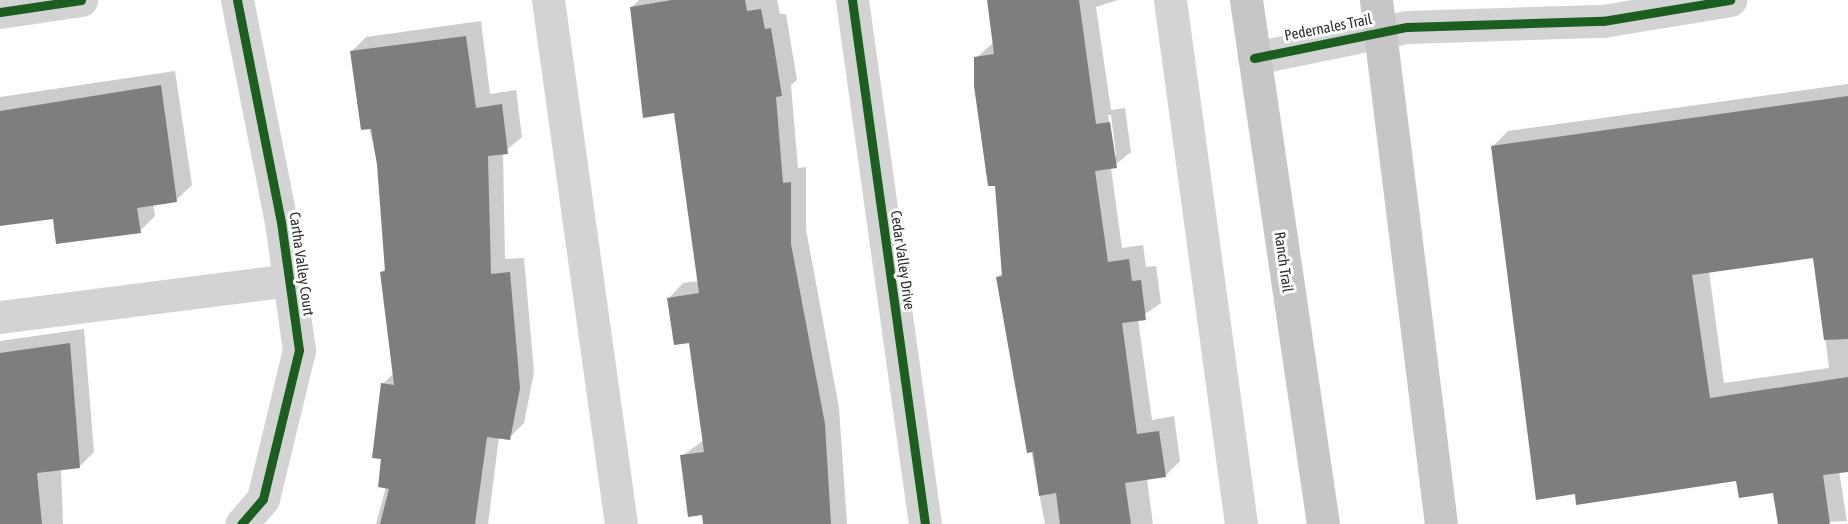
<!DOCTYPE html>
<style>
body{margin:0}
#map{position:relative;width:1848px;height:524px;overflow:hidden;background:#fff;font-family:"Asap Condensed",sans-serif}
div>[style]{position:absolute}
.shadow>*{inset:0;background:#0003}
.building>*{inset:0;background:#7e7e7e}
.minor>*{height:33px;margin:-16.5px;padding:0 16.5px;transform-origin:16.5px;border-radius:16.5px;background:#d3d3d3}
.major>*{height:33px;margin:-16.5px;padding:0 16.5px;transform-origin:16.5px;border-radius:16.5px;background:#c6c6c6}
.cycleway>*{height:9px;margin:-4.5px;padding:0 4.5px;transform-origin:4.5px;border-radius:4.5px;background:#1b5e20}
span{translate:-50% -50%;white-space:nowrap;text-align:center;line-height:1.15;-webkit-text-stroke:6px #fff;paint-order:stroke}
.street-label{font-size:15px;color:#2e2e2e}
</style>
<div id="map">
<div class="shadow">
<i style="clip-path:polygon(639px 0,777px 0,780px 14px,786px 14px,797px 80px,791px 85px,798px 168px,806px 167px,806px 229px,839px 408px,847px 524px,705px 524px,682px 456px,704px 440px,690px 341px,668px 299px,683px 283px,699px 281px,675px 112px,632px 7px)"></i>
<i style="clip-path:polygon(evenodd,989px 0,1118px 0,1096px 7px,1111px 110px,1125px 108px,1131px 152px,1111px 168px,1122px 248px,1143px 245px,1146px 267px,1156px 266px,1161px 303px,1138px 319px,1152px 420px,1174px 416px,1180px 461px,1165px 476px,1147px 479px,1153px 524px,1045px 524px,998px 277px,1003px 272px,996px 184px,976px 58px,994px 42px,989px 0,1108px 115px,1111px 115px,1116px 156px,1113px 156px,1108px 115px)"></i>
<i style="clip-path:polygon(481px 21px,490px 94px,516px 90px,522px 137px,503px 153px,505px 259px,524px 258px,534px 372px,524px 423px,509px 438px,499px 437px,488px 524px,376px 524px,386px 487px,383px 384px,394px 373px,381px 273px,386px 268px,378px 165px,351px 52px,366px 37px)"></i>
<i style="clip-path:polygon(175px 71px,192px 185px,176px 200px,153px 204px,155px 216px,140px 231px,54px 218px,0 224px,0 97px)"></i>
<i style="clip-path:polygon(evenodd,1848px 84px,1848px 470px,1839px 471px,1847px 521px,1780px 524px,1775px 491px,1737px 479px,1493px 146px,1508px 131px,1848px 84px,1815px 256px,1829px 368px,1724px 383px,1709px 271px,1815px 256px)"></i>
<i style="clip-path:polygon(84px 329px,94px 452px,79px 467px,61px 469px,63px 524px,0 524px,0 341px)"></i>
</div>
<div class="building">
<i style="clip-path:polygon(672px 0,745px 0,747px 11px,761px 9px,765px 29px,771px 28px,782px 96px,776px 97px,783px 183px,791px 182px,791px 244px,825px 424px,831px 524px,703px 524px,702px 515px,688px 517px,680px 455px,704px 452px,689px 343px,674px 345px,667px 298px,699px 293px,674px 113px,643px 118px,630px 7px)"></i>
<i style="clip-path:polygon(987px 0,1079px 0,1096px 124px,1110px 122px,1117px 168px,1095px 171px,1108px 262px,1129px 259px,1132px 281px,1141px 280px,1146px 320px,1122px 323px,1137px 434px,1159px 431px,1166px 477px,1125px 483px,1131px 524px,1060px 524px,1056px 493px,1039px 496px,1033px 452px,1027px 453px,996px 277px,1002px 276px,995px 186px,988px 186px,974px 86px,974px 57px,994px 54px)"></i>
<i style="clip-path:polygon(466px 36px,476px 108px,502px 104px,508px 154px,488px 156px,491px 274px,510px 272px,520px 388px,510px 440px,487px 437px,475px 524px,380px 524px,389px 489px,378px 487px,381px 459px,372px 458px,381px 383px,394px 385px,380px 272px,385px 271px,377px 165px,371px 129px,361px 130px,350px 51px)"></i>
<i style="clip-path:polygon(161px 85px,177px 202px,137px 208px,141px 233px,56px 244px,53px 219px,0 226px,0 111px)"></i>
<i style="clip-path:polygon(1848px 96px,1848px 339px,1824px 340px,1813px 258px,1692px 275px,1710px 398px,1848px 377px,1848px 472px,1823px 475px,1830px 524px,1778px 524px,1773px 493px,1739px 498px,1736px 481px,1576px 505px,1575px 494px,1536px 500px,1491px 146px)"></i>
<i style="clip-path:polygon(70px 343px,80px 468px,37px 473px,42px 524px,0 524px,0 353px)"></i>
</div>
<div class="minor">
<i style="left:237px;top:0;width:226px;rotate:78.8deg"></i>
<i style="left:281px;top:222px;width:129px;rotate:82deg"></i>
<i style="left:299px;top:350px;width:153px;rotate:103.6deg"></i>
<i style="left:263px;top:499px;width:33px;rotate:131deg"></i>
<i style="left:548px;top:0;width:529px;rotate:82.07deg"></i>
<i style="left:852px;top:0;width:529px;rotate:82.07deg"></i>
<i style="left:1170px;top:0;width:529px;rotate:82.28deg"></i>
<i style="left:0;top:12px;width:82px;rotate:-8.4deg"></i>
<i style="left:1254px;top:58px;width:156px;rotate:-11.5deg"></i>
<i style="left:1407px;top:27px;width:196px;rotate:-1.8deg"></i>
<i style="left:1603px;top:21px;width:129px;rotate:-9.4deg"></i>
<i style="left:0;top:317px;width:292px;rotate:-7.3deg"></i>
</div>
<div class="major">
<i style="left:1246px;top:0;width:530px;rotate:81.64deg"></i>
<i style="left:1376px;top:0;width:528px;rotate:82.93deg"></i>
</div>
<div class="cycleway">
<i style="left:237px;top:0;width:226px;rotate:78.8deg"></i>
<i style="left:281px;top:222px;width:129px;rotate:82deg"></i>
<i style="left:299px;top:350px;width:153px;rotate:103.6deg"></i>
<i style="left:263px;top:499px;width:33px;rotate:131deg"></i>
<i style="left:852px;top:0;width:529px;rotate:82.07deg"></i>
<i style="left:0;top:12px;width:82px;rotate:-8.4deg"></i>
<i style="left:1254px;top:58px;width:156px;rotate:-11.5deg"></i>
<i style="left:1407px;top:27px;width:196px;rotate:-1.8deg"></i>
<i style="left:1603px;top:21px;width:129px;rotate:-9.4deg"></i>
</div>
<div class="street-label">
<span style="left:1328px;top:27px;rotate:-11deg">Pedernales Trail</span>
<span style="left:903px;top:260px;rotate:82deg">Cedar Valley Drive</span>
<span style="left:1284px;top:262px;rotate:82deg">Ranch Trail</span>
<span style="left:302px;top:264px;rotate:82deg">Cartha Valley Court</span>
</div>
</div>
